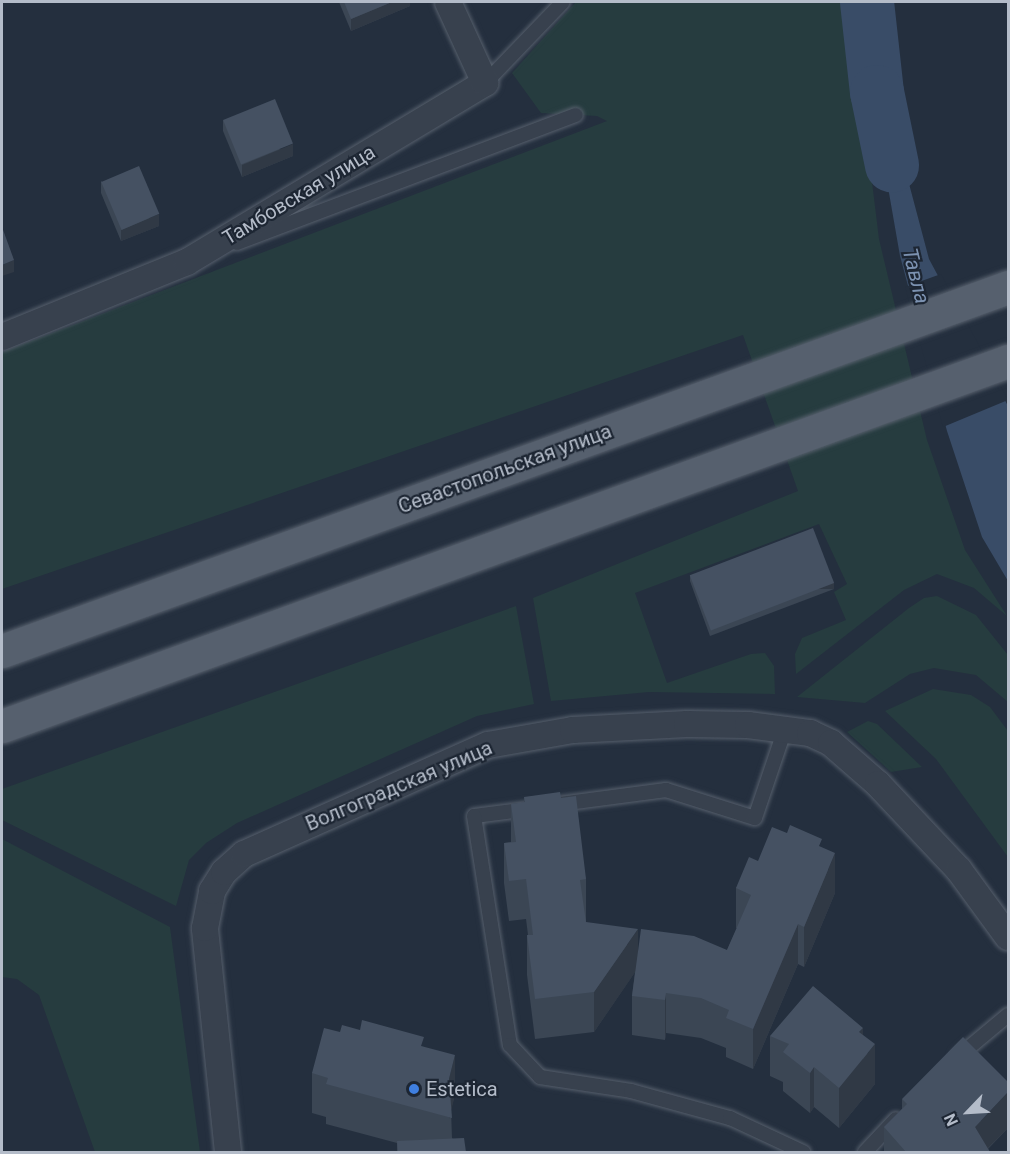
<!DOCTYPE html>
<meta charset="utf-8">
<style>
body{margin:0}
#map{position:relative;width:1010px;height:1154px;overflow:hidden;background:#242f3e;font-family:Roboto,sans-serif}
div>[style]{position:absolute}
.green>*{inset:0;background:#263c3f}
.water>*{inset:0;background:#394c67}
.pier>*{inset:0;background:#242f3e}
.river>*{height:54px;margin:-27px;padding:0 27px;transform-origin:27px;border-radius:27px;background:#394c67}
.roads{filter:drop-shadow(0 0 2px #565f6c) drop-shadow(0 0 2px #565f6c)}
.service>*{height:14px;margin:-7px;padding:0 7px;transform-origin:7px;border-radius:7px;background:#38414e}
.minor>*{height:26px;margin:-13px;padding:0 13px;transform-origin:13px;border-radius:13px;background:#38414e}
.primary>*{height:33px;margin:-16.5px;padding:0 16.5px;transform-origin:16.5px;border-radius:16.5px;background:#56606e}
.wall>*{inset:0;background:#3b4654}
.shaded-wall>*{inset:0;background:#303945;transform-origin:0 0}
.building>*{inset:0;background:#455162;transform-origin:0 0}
.dots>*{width:16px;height:16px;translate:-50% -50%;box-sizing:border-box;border:3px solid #1d2633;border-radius:50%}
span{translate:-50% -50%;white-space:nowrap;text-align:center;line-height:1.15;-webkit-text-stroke:4.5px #1d2633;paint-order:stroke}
.street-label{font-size:20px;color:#b4bcc9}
.poi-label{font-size:20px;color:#b4bcc9}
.left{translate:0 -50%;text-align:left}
.water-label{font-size:21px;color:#7c92b1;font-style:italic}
.frame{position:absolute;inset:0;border:3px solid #b4bcc9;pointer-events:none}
.north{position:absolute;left:938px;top:1082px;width:60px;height:60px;-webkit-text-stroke:4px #1d2633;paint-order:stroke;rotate:245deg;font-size:16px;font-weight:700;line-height:24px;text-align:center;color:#b4bcc9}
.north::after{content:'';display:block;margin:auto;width:21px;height:27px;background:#b4bcc9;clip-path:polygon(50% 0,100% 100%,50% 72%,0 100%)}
</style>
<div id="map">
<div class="green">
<i style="clip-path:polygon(576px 2px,850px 2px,879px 239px,927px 440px,965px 550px,1007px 616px,974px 588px,937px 574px,904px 590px,796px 674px,795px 654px,802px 638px,846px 620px,834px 592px,847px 584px,819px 524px,635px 593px,667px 683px,751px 654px,765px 653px,774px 666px,775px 694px,649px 692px,551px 701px,533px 598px,798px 491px,743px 335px,2px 589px,2px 352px,607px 121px,597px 116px,541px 113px,512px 73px)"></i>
<i style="clip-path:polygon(937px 596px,976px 615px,1008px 655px,1008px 702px,976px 675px,934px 668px,910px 674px,865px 703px,797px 697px,909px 608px,924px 598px)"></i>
<i style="clip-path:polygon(516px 606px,534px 704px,477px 716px,237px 823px,206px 843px,189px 860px,176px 906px,2px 820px,2px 789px)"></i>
<i style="clip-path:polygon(933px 689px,971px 695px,990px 707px,1008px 731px,1008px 857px,936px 759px,885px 711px)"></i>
<i style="clip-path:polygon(868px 721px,877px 724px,922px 767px,891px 772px,847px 732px)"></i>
<i style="clip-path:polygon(2px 839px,170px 927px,200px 1152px,95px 1152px,39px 995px,17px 979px,2px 977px)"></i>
</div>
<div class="water">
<i style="clip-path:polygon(877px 92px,903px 161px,929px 259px,1008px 406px,1008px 581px,982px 537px,947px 431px,900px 256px,881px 147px)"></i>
</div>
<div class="pier">
<i style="clip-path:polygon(941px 274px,1008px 400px,943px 427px,905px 287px)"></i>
</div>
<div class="river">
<i style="left:867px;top:2px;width:91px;rotate:83.7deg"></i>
<i style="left:877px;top:92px;width:75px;rotate:78.4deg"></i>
</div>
<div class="roads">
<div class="service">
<i style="left:485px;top:83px;width:112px;rotate:-46.1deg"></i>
<i style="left:237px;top:243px;width:362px;rotate:-20.7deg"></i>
<i style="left:560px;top:804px;width:107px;rotate:-7.5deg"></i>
<i style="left:666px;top:790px;width:93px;rotate:17.5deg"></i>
<i style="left:755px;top:818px;width:94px;rotate:-71.4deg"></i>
<i style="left:529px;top:809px;width:55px;rotate:172.7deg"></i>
<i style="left:474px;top:816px;width:232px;rotate:81.1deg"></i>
<i style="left:510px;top:1045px;width:44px;rotate:46.8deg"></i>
<i style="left:540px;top:1077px;width:92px;rotate:8.7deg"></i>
<i style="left:631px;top:1091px;width:103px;rotate:15.3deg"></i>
<i style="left:730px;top:1118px;width:81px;rotate:25deg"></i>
<i style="left:959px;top:1056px;width:64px;rotate:-39.9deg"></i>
<i style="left:865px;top:1152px;width:45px;rotate:-46.8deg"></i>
</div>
<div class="minor">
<i style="left:2px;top:337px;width:200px;rotate:-22.1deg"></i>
<i style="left:187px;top:262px;width:348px;rotate:-31deg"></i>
<i style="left:485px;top:83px;width:89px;rotate:-114.6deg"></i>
<i style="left:228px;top:1152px;width:225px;rotate:-95.9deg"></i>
<i style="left:205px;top:928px;width:38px;rotate:-79deg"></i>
<i style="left:212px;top:891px;width:22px;rotate:-58deg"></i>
<i style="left:224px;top:872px;width:27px;rotate:-42deg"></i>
<i style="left:244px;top:854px;width:267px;rotate:-24.1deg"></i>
<i style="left:488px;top:745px;width:86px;rotate:-10deg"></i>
<i style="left:573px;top:730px;width:114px;rotate:-3deg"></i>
<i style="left:687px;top:724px;width:61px;rotate:0.9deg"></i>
<i style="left:748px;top:725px;width:63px;rotate:7.4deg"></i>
<i style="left:810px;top:733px;width:23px;rotate:25deg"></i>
<i style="left:831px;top:743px;width:62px;rotate:41.1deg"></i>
<i style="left:878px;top:784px;width:118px;rotate:46.7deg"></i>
<i style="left:959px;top:870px;width:83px;rotate:53.8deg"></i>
</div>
<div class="primary">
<i style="left:2px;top:651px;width:1070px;rotate:-19.89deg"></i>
<i style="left:2px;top:726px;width:1070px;rotate:-19.94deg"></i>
</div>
</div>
<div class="wall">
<i style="clip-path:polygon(339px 2px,410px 2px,410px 6px,351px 31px)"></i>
<i style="clip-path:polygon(223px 120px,293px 156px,242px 177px,223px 131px)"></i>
<i style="clip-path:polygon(101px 181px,159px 226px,121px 241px,101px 193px)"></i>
<i style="clip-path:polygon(690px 575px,834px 589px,710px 636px,690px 581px)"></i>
<i style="clip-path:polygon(524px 797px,561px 798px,586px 879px,586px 922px,638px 951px,727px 950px,737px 928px,736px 928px,736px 888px,758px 861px,822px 848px,835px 893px,804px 967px,798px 964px,753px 1069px,726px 1057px,726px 1048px,701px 1038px,666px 1033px,665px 1040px,632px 1035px,632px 996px,635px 972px,594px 1032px,535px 1039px,527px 975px,527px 935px,528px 935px,526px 919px,509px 921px,504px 883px,504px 843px,511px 842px,511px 804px,524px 803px)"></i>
<i style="clip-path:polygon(340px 1032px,424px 1047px,455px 1095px,451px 1109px,452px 1138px,466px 1152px,397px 1152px,397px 1143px,326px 1124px,326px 1117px,312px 1113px,312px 1073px)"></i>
<i style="clip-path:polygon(863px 1035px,875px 1084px,839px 1128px,814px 1107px,810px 1113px,783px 1091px,783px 1082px,770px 1076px,770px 1036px)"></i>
<i style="clip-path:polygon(902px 1099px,1008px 1128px,988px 1149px,990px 1152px,884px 1152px,884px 1127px,902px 1109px)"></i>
</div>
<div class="shaded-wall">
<i style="clip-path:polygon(392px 2px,410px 2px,410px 6px,351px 31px,351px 19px)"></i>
<i style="clip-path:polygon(293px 144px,293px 156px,242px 177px,242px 165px)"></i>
<i style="clip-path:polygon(159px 214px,159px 226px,121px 241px,121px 230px)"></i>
<i style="clip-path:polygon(14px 260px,14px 272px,2px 276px,2px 265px)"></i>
<i style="left:834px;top:583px;width:6px;height:133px;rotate:90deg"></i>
<i style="clip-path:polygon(835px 853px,835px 893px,804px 967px,804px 927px)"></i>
<i style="clip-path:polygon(798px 924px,798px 964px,753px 1069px,753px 1029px)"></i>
<i style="clip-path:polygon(638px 929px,638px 968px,594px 1032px,594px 992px)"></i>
<i style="clip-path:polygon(666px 993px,666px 1033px,665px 1040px,665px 1000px)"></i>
<i style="clip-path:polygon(863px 1028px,863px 1059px,875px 1044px,875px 1084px,839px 1128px,839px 1088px,859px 1032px)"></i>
<i style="clip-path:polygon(455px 1055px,455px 1095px,449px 1119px,449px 1079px)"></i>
<i style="clip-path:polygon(814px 1067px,814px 1107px,810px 1113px,810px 1073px)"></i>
<i style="clip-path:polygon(1008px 1092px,1008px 1128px,984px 1152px,975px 1127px)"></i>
</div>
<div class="building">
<i style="clip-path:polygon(344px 2px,392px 2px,351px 19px)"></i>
<i style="left:275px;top:99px;width:48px;height:56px;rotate:68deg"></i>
<i style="left:139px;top:166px;width:52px;height:41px;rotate:67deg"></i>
<i style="clip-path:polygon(2px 227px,14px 260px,2px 265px)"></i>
<i style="left:813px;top:528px;width:59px;height:132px;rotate:69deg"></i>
<i style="clip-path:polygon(560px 792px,561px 798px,576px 796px,586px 879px,580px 880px,586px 922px,638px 929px,594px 992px,535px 999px,527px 935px,533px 935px,526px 879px,509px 881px,504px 843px,516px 842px,511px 804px,525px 802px,524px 797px)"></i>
<i style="clip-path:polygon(790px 825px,822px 839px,819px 846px,835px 853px,804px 927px,798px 924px,753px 1029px,726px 1018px,729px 1010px,701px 998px,666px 993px,665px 1000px,632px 996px,641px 929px,694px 936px,727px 950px,751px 895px,736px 888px,749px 857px,758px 861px,772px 827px,787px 833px)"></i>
<i style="clip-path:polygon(813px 986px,863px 1028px,859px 1032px,875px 1044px,839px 1088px,814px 1067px,810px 1073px,783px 1052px,789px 1044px,770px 1036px)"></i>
<i style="clip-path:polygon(362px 1020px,424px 1037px,421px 1046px,455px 1055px,449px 1079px,452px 1118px,326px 1084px,328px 1078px,312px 1073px,324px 1028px,340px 1032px,342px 1025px,360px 1030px)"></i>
<i style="clip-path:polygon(963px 1037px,1008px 1082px,1008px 1092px,975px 1127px,990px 1152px,906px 1152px,884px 1127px,907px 1104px,902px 1099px)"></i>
<i style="clip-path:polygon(464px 1138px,466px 1152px,398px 1152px,397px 1141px)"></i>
</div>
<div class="dots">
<i style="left:414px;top:1089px;background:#3f7fe0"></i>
</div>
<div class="street-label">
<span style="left:299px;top:195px;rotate:-31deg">Тамбовская улица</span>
<span style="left:505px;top:469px;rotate:-20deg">Севастопольская улица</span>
<span style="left:399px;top:786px;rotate:-23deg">Волгоградская улица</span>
</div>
<div class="poi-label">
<span class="left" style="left:426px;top:1089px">Estetica</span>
</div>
<div class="water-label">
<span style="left:916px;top:276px;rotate:76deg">Тавла</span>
</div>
<div class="frame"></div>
<div class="north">N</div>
</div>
